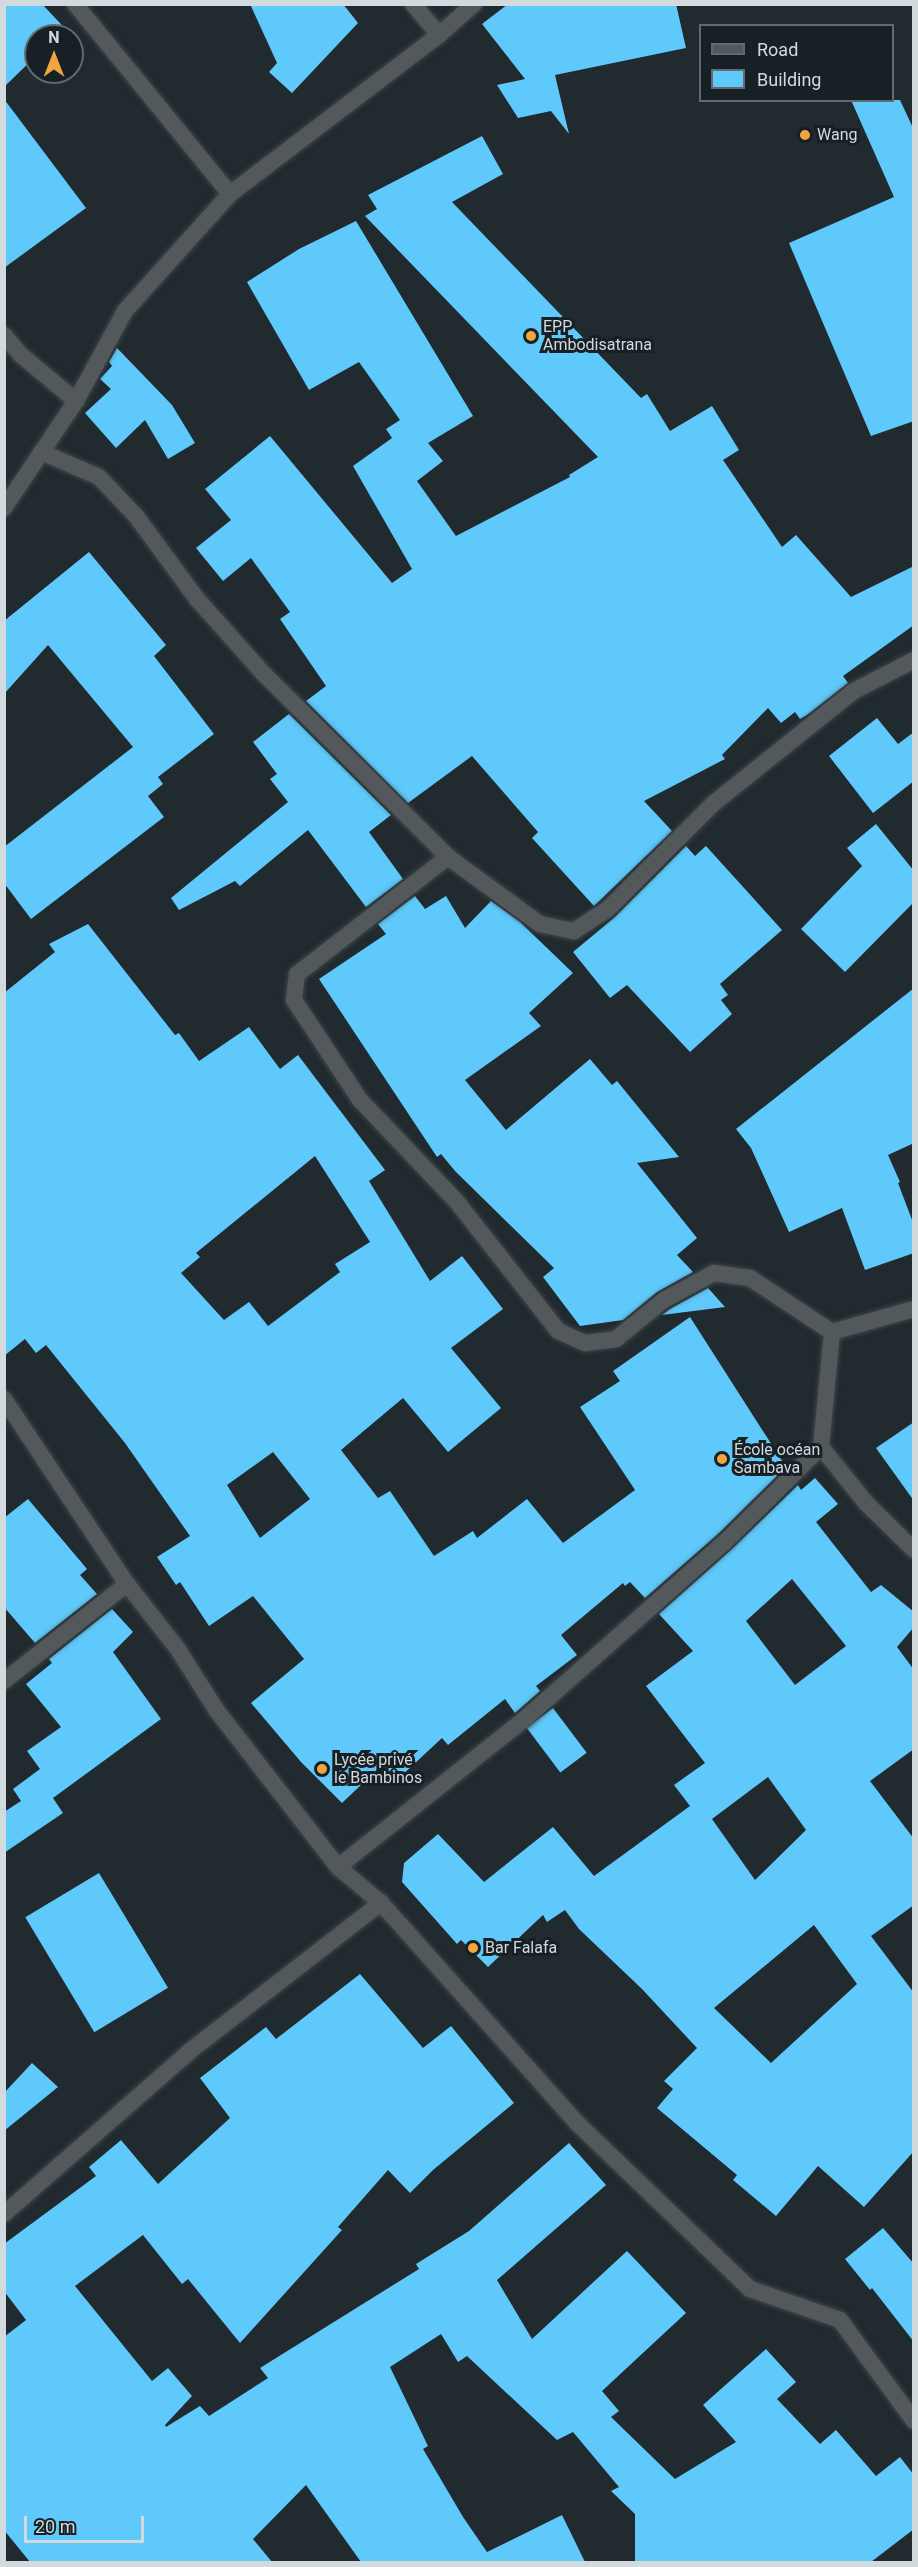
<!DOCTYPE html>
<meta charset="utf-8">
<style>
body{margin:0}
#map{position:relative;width:918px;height:2567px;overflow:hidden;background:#202a2f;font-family:Roboto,sans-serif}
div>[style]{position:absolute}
.building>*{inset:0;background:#5ec9fa;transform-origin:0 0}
.roads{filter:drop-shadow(0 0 2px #3d464b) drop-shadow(0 0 2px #3d464b)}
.minor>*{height:16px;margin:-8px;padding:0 8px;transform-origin:8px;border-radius:8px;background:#53585b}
.dots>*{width:16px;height:16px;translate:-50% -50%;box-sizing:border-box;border:3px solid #162025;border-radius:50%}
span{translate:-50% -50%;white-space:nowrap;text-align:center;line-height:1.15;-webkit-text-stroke:6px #162025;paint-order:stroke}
.poi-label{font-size:16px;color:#d3dadd}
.left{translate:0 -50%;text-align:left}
.frame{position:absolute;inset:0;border:6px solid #d3dadd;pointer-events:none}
.legend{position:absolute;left:699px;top:24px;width:195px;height:78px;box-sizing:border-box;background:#162025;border:2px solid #626a6f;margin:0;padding:8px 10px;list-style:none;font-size:18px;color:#d3dadd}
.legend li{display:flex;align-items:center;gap:12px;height:30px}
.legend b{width:30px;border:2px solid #626a6f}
.north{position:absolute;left:24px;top:24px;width:60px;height:60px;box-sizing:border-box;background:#162025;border:2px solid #626a6f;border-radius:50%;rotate:0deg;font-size:16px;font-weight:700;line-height:24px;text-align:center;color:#d3dadd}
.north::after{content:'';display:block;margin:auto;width:21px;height:27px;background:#f1a540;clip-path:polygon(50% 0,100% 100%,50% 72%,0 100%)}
.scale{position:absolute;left:24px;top:2516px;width:120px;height:27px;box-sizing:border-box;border:3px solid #d3dadd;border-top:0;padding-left:8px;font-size:18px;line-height:21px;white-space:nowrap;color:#d3dadd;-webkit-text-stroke:4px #162025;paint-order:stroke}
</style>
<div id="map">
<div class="building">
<i style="clip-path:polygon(4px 4px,42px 4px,72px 36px,36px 36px,36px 56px,4px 87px)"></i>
<i style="clip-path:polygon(250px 4px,343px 4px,358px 23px,292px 93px,269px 72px,277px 63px)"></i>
<i style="clip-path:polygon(508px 4px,676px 4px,686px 48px,555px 75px,569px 134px,551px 111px,518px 118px,497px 85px,525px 79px,482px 24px)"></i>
<i style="clip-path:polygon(4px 99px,86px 208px,4px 268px)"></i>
<i style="clip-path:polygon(851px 100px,900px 100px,914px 130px,914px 421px,871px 436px,789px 243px,894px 197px)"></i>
<i style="clip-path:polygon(482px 136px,503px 174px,452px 202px,641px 398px,647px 394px,670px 431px,712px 406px,739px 450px,723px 460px,782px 547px,796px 535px,851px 597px,914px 566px,914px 625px,843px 676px,848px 683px,807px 715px,800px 719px,795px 712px,781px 723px,768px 708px,722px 755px,725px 759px,644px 801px,672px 831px,594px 906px,532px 838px,538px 832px,472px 756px,408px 803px,306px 701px,326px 686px,280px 619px,290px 612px,251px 558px,223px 581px,196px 548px,231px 520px,205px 489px,270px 436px,392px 583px,412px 569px,353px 466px,392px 438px,386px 429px,400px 420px,359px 362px,309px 390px,247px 282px,299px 249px,356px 221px,473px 416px,428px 443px,443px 461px,417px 481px,456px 536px,570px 477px,569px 475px,598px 457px,365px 216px,377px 209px,368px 195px)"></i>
<i style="clip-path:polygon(117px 348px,172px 405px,195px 443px,168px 459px,145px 420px,116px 448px,85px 413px,111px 389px,100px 379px,112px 366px,109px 362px)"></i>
<i style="clip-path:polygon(89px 552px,166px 645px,154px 656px,214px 734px,158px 777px,163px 784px,148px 796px,164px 817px,31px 919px,4px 883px,4px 847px,133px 747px,48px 645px,4px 694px,4px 621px)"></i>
<i style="clip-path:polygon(289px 714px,391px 815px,369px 832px,403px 879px,366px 907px,308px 830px,240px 886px,235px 881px,179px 910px,171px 898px,288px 802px,270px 779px,277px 774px,253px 742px)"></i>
<i style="clip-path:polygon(877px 718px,898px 744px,914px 732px,914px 781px,873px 813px,829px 756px)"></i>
<i style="clip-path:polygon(876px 824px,914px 871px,914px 902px,845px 972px,801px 929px,862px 866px,847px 848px)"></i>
<i style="clip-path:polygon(686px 846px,695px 856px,706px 846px,782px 930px,720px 984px,728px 995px,721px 1000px,732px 1014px,690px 1052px,627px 985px,610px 998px,573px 952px,615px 917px)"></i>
<i style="clip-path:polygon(415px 896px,425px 909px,446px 896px,465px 928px,491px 901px,520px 922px,573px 973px,529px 1013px,541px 1026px,465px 1080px,506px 1130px,590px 1059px,612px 1085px,617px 1081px,679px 1157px,637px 1163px,697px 1238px,677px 1255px,693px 1272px,657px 1292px,623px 1320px,580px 1326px,543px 1277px,554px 1268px,455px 1171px,441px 1154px,437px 1157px,319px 979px,386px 934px,378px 924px)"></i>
<i style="clip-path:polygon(evenodd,88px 924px,175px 1035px,179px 1033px,199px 1061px,249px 1027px,280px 1069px,298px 1055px,385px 1170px,369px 1181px,430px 1281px,462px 1256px,503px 1309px,451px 1348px,501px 1408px,448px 1452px,403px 1398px,341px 1450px,378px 1498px,390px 1491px,434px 1556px,473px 1531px,477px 1538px,527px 1499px,563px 1543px,635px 1490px,580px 1407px,620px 1381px,613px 1371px,690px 1317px,786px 1467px,718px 1534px,645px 1598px,630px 1582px,625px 1586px,623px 1583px,561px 1635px,577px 1655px,536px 1686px,540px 1691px,515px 1713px,505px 1699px,448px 1745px,442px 1738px,398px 1779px,382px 1765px,342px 1803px,301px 1762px,251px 1703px,304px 1659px,253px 1596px,209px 1626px,180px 1582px,176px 1585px,157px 1557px,190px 1536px,125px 1443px,46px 1345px,36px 1353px,25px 1339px,4px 1356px,4px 993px,55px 952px,49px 944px,88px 924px,315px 1156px,370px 1242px,335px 1264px,340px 1272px,268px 1326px,249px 1302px,224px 1320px,181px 1273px,200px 1257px,196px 1253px,315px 1156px,88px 924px,273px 1452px,310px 1499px,260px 1538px,227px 1485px,273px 1452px)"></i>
<i style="clip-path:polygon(914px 988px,914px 1143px,888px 1155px,900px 1182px,898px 1183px,914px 1225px,914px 1253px,865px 1270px,842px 1208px,789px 1232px,751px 1148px,736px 1129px)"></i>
<i style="clip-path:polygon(708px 1288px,725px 1307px,662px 1315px,670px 1309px)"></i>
<i style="clip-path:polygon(914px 1422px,914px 1501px,876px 1448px)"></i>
<i style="clip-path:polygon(evenodd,815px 1478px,838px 1504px,816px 1522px,871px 1592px,881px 1585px,914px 1612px,914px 1627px,897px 1647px,914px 1670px,914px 1749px,870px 1781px,914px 1839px,914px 1905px,871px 1936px,914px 1993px,914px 2151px,864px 2207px,818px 2166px,776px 2216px,733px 2180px,737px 2175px,657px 2108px,673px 2089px,664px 2081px,697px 2048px,642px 1989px,579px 1929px,565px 1910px,547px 1922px,543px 1915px,488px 1967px,461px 1940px,457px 1944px,402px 1882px,404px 1863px,438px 1834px,484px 1882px,553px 1827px,594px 1876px,690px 1806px,674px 1785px,705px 1763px,646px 1686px,693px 1651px,659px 1614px,732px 1549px,798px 1485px,801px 1490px,815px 1478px,792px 1579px,846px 1646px,795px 1685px,746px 1621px,792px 1579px,815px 1478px,768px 1777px,806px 1830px,755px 1880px,712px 1819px,768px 1777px,815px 1478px,814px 1925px,857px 1984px,771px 2063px,714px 2008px,814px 1925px)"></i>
<i style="clip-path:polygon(28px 1499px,87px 1569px,80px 1575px,97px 1594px,35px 1643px,4px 1607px,4px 1518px)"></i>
<i style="clip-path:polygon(112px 1609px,133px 1632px,113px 1652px,161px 1719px,53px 1798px,63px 1813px,4px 1853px,4px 1812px,21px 1801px,13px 1789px,40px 1769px,27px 1751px,61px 1727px,26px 1684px,52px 1663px,49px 1659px)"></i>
<i style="left:553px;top:1708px;width:56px;height:33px;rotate:53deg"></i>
<i style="left:99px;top:1873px;width:134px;height:86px;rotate:59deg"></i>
<i style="clip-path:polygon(360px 1974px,423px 2048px,451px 2026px,514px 2103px,433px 2170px,410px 2193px,388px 2170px,338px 2227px,342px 2230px,240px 2343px,188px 2279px,182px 2284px,143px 2235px,75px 2286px,152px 2381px,168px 2368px,192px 2396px,165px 2425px,166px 2427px,200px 2406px,209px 2416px,268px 2378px,260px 2368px,419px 2269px,416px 2264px,469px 2231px,569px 2143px,606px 2185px,497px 2280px,532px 2339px,627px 2251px,686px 2313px,602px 2391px,619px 2411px,611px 2417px,675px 2479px,736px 2442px,703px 2405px,766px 2349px,796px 2382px,777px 2399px,820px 2444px,836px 2430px,876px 2476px,900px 2457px,914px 2475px,914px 2529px,871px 2562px,635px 2562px,635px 2514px,611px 2491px,619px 2487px,573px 2432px,557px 2440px,467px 2356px,458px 2362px,441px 2334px,390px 2367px,428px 2446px,423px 2449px,463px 2517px,487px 2552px,562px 2515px,585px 2562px,361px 2562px,306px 2485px,253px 2539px,272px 2562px,30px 2562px,4px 2530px,4px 2337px,26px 2320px,4px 2291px,4px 2244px,96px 2176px,89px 2167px,121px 2140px,158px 2184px,230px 2118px,200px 2078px,266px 2027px,276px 2039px)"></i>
<i style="clip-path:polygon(32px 2063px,58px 2087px,4px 2131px,4px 2093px)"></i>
<i style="clip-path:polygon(883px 2228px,914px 2264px,914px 2342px,872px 2288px,870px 2290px,845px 2259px)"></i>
</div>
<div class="roads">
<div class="minor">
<i style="left:75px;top:4px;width:245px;rotate:50.8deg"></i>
<i style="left:413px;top:4px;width:40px;rotate:50deg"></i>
<i style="left:4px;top:335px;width:26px;rotate:50deg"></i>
<i style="left:21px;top:355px;width:72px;rotate:39.9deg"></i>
<i style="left:41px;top:452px;width:63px;rotate:23.3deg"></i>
<i style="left:99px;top:477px;width:54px;rotate:46.5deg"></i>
<i style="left:136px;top:516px;width:103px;rotate:53.7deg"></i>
<i style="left:197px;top:599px;width:99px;rotate:48.3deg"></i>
<i style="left:263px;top:673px;width:261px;rotate:44.8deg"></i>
<i style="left:448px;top:857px;width:114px;rotate:36.1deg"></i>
<i style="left:540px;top:924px;width:35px;rotate:12deg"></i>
<i style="left:574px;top:931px;width:40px;rotate:-32.9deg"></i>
<i style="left:608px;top:909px;width:150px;rotate:-45deg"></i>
<i style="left:714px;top:803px;width:179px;rotate:-38.7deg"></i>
<i style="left:854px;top:691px;width:68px;rotate:-27.3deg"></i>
<i style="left:4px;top:508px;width:129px;rotate:-56.1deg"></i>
<i style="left:76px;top:401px;width:102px;rotate:-61.4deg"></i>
<i style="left:125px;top:311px;width:157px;rotate:-48.1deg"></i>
<i style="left:230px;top:194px;width:263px;rotate:-37.3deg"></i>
<i style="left:439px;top:35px;width:47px;rotate:-41.5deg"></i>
<i style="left:448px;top:857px;width:191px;rotate:142.2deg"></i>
<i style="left:297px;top:974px;width:26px;rotate:97deg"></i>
<i style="left:294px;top:1000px;width:120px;rotate:56.6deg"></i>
<i style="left:360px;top:1100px;width:141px;rotate:46.4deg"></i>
<i style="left:457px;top:1202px;width:164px;rotate:51.9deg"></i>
<i style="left:558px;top:1331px;width:30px;rotate:24deg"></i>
<i style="left:585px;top:1343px;width:31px;rotate:-7deg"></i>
<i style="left:616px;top:1339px;width:62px;rotate:-39.1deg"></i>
<i style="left:664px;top:1300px;width:57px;rotate:-28.4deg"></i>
<i style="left:714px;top:1273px;width:36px;rotate:8deg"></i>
<i style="left:750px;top:1278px;width:98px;rotate:33.4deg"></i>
<i style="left:4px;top:1399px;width:222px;rotate:56.4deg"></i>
<i style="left:127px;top:1584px;width:81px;rotate:52deg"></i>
<i style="left:177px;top:1648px;width:75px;rotate:57.6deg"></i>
<i style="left:217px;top:1711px;width:197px;rotate:52.2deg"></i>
<i style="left:338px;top:1867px;width:56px;rotate:39.9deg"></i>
<i style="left:381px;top:1903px;width:295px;rotate:48.3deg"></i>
<i style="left:577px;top:2123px;width:240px;rotate:43.8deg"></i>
<i style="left:750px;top:2289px;width:95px;rotate:19deg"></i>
<i style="left:840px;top:2320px;width:125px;rotate:53.8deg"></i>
<i style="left:821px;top:1447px;width:72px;rotate:51.2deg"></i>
<i style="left:866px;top:1503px;width:67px;rotate:44.4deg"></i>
<i style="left:4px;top:1681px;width:157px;rotate:-38.3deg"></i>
<i style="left:338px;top:1867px;width:241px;rotate:-38.4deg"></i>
<i style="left:527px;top:1717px;width:264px;rotate:-41.5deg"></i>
<i style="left:725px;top:1542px;width:135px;rotate:-44.7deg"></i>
<i style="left:821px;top:1447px;width:116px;rotate:-84.5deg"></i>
<i style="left:832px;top:1332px;width:85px;rotate:-15.7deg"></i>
<i style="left:4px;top:2214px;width:247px;rotate:-41.2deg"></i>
<i style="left:190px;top:2051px;width:242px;rotate:-37.8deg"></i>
</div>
</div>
<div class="dots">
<i style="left:805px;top:135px;background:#f1a540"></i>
<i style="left:531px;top:336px;background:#f1a540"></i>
<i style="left:722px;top:1459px;background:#f1a540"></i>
<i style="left:322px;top:1769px;background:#f1a540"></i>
<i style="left:473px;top:1948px;background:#f1a540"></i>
</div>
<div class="poi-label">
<span class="left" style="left:817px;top:135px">Wang</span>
<span class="left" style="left:543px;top:336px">EPP<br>Ambodisatrana</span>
<span class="left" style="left:734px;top:1459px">École océan<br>Sambava</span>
<span class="left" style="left:334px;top:1769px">Lycée privé<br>le Bambinos</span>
<span class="left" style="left:485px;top:1948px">Bar Falafa</span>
</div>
<div class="frame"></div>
<ul class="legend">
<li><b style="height:8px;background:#53585b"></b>Road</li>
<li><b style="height:16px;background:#5ec9fa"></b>Building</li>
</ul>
<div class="north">N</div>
<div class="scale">20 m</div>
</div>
